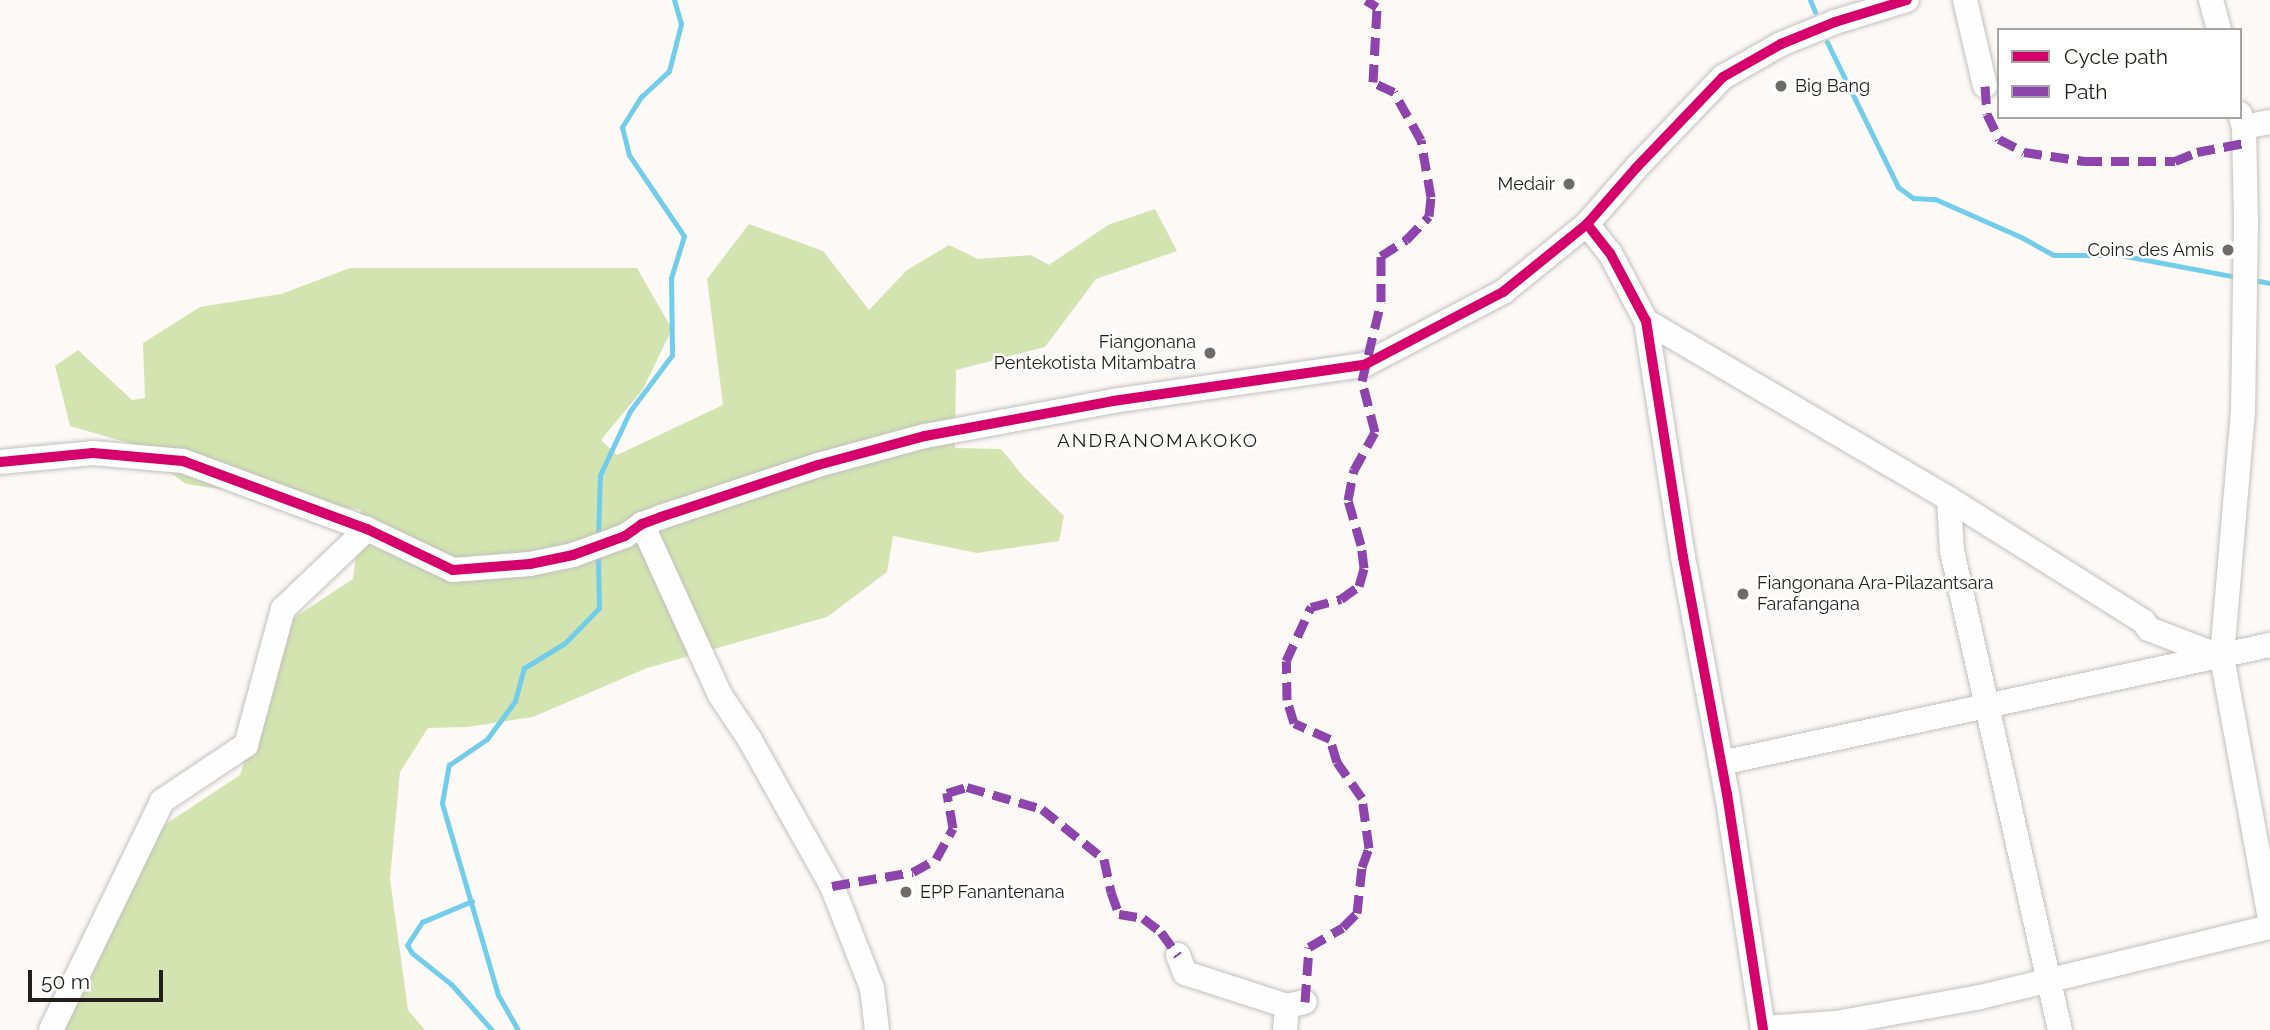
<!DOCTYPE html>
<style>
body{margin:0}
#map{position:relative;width:2270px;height:1030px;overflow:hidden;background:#fcf9f7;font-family:Raleway,sans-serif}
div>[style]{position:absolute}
.forest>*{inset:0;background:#d3e4b0}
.stream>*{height:5px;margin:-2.5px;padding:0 2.5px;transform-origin:2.5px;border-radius:2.5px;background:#72cdeb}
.roads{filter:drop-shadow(0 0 2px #c2c0bd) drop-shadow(0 0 2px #c2c0bd)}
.minor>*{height:24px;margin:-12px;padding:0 12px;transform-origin:12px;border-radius:12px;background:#fffefe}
.quiet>*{height:9px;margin-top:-4.5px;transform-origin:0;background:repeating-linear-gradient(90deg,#8e44ad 0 18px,transparent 0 27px)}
.cycleway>*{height:10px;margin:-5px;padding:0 5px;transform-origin:5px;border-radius:5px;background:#d6006c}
.dots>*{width:19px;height:19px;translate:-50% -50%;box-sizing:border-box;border:4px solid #fff;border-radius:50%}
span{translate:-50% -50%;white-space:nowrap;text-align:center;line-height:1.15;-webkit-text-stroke:5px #fff;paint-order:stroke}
.poi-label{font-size:18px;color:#221f1c}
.left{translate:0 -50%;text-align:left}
.right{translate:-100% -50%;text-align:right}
.neighbourhood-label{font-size:19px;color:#221f1c;letter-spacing:2px}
.legend{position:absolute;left:1997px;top:28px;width:245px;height:91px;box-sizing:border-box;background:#fff;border:2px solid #a7a5a4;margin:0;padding:9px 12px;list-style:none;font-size:21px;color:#221f1c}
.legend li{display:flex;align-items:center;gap:14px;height:35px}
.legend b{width:35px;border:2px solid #a7a5a4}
.scale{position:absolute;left:28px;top:970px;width:135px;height:32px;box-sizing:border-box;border:4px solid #221f1c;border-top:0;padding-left:9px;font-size:21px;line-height:24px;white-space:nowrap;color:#221f1c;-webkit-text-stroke:5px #fff;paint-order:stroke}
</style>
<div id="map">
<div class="forest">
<i style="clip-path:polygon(1155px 209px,1177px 251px,1096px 279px,1045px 347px,956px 370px,955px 448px,1001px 449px,1023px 476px,1064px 516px,1059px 541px,977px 553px,893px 536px,887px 572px,827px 617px,647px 668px,533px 717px,467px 727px,428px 728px,400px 772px,390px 879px,408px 1010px,425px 1030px,64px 1030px,163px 826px,240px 775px,289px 621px,353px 579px,361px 510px,186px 484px,132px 444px,70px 426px,55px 366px,78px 350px,132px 400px,145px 398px,143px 343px,200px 307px,281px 294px,350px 268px,637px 268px,672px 329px,643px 389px,601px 440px,617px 455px,723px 405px,707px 279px,749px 224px,823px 251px,869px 310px,907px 270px,949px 245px,978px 259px,1031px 255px,1049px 265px,1108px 225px)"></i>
</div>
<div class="stream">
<i style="left:1810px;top:0;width:13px;rotate:67deg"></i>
<i style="left:1827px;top:42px;width:161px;rotate:63.9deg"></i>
<i style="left:1898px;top:187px;width:19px;rotate:36deg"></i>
<i style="left:1913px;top:198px;width:22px;rotate:3deg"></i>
<i style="left:1935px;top:199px;width:94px;rotate:23.8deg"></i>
<i style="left:2021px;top:237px;width:37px;rotate:29deg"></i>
<i style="left:2053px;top:255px;width:67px"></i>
<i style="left:2120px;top:255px;width:118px;rotate:10.7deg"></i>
<i style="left:2254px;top:280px;width:16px;rotate:11deg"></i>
<i style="left:598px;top:537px;width:62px;rotate:-88.2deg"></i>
<i style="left:600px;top:475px;width:71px;rotate:-64.9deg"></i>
<i style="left:630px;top:411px;width:70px;rotate:-53.1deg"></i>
<i style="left:672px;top:355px;width:77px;rotate:-90.7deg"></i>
<i style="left:671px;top:278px;width:44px;rotate:-72.8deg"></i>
<i style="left:684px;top:236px;width:98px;rotate:-124.2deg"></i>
<i style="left:629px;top:155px;width:29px;rotate:-104deg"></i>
<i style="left:622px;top:127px;width:36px;rotate:-58deg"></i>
<i style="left:641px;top:97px;width:38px;rotate:-43deg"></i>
<i style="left:669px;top:71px;width:49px;rotate:-75.7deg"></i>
<i style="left:681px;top:24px;width:25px;rotate:-106deg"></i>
<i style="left:472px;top:901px;width:54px;rotate:157.2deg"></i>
<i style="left:422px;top:922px;width:27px;rotate:123deg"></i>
<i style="left:407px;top:945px;width:9px;rotate:58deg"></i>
<i style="left:412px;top:953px;width:50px;rotate:38.5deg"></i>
<i style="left:451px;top:984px;width:62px;rotate:48.3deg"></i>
<i style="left:518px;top:1030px;width:40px;rotate:-119.7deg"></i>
<i style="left:498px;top:995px;width:200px;rotate:-106.3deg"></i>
<i style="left:442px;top:803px;width:39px;rotate:-80deg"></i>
<i style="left:449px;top:765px;width:46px;rotate:-34.4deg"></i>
<i style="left:487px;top:739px;width:47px;rotate:-53.6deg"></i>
<i style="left:515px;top:701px;width:34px;rotate:-75deg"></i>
<i style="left:524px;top:668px;width:48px;rotate:-31.4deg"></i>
<i style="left:565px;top:643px;width:49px;rotate:-45.8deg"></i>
<i style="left:599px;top:608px;width:54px;rotate:-91.1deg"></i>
</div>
<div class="roads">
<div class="minor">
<i style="left:1965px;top:0;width:88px;rotate:76.9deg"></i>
<i style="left:2211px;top:0;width:31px;rotate:75deg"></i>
<i style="left:2240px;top:114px;width:14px;rotate:73deg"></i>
<i style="left:2244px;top:127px;width:94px;rotate:88.8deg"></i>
<i style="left:2246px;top:221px;width:190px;rotate:90.9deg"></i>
<i style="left:2243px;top:411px;width:247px;rotate:94.9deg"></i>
<i style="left:2222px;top:657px;width:266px;rotate:79.6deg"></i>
<i style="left:2244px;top:127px;width:26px;rotate:-11deg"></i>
<i style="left:1587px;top:224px;width:37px;rotate:52deg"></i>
<i style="left:1610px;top:253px;width:77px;rotate:62.1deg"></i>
<i style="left:1646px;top:321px;width:239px;rotate:81.1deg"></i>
<i style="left:1683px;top:557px;width:241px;rotate:79.5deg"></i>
<i style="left:1727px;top:794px;width:239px;rotate:81.3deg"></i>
<i style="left:1646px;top:321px;width:351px;rotate:30.4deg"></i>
<i style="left:1949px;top:499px;width:229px;rotate:32.2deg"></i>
<i style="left:2143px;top:621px;width:10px;rotate:53deg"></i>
<i style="left:2149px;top:629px;width:78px;rotate:21deg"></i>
<i style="left:0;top:462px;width:93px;rotate:-5.5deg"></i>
<i style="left:93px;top:453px;width:90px;rotate:5.1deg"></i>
<i style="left:183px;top:461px;width:196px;rotate:20.3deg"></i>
<i style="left:367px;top:529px;width:95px;rotate:25.5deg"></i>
<i style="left:453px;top:570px;width:77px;rotate:-4.5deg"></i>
<i style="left:530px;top:564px;width:44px;rotate:-11.8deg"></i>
<i style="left:573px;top:555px;width:55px;rotate:-20.1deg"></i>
<i style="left:625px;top:536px;width:21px;rotate:-35deg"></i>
<i style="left:642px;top:524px;width:20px;rotate:-20deg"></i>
<i style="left:661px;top:517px;width:165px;rotate:-18.3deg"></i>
<i style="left:818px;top:465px;width:111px;rotate:-15.2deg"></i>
<i style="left:925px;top:436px;width:191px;rotate:-10.5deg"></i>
<i style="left:1113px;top:401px;width:254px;rotate:-8.2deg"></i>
<i style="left:1364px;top:365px;width:157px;rotate:-27.7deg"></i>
<i style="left:1503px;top:292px;width:108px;rotate:-39deg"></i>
<i style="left:1587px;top:224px;width:74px;rotate:-48.8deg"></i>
<i style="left:1636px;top:168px;width:126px;rotate:-46.3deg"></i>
<i style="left:1723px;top:77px;width:67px;rotate:-29.6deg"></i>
<i style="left:1781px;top:44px;width:58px;rotate:-22.2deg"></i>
<i style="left:1835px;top:22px;width:75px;rotate:-17deg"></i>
<i style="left:1949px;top:499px;width:52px;rotate:86.7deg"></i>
<i style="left:1952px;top:551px;width:491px;rotate:77.3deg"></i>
<i style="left:642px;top:524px;width:188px;rotate:65.5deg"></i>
<i style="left:720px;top:695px;width:54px;rotate:56.3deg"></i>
<i style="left:750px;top:740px;width:167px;rotate:60.7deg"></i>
<i style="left:832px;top:886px;width:110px;rotate:68.6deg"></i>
<i style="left:872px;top:988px;width:42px;rotate:83.2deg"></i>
<i style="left:1721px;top:763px;width:562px;rotate:-12.13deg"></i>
<i style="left:1178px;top:955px;width:19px;rotate:69deg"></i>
<i style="left:1185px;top:973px;width:107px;rotate:17.9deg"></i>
<i style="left:1763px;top:1028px;width:73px;rotate:-3.9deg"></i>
<i style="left:1836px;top:1023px;width:146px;rotate:-10.2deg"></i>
<i style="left:1980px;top:997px;width:298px;rotate:-13.6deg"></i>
<i style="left:51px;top:1030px;width:254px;rotate:-64.1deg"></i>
<i style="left:162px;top:801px;width:101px;rotate:-33.7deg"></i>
<i style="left:246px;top:745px;width:141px;rotate:-74.8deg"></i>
<i style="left:283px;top:609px;width:116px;rotate:-43.6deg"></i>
<i style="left:1285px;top:1030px;width:24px;rotate:-85deg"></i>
<i style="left:1287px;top:1006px;width:18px;rotate:-13deg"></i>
</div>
</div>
<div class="quiet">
<i style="left:1985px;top:86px;width:28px;rotate:86deg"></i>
<i style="left:1987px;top:114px;width:28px;rotate:64deg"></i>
<i style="left:1999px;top:139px;width:28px;rotate:27deg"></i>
<i style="left:2024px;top:152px;width:61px;rotate:8.5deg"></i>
<i style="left:2084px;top:161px;width:91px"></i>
<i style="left:2175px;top:161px;width:24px;rotate:-22deg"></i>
<i style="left:2197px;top:152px;width:48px;rotate:-10.8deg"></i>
<i style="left:832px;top:886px;width:82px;rotate:-9.8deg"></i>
<i style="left:913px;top:872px;width:26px;rotate:-29deg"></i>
<i style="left:936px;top:859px;width:35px;rotate:-61deg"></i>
<i style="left:953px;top:828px;width:36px;rotate:-100deg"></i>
<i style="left:947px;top:793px;width:21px;rotate:-17deg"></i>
<i style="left:967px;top:787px;width:78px;rotate:16.3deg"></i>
<i style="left:1042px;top:809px;width:80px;rotate:38.9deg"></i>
<i style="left:1104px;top:859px;width:34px;rotate:78deg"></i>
<i style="left:1111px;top:892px;width:23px;rotate:70deg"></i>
<i style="left:1119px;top:914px;width:24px;rotate:9deg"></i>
<i style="left:1143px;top:918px;width:23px;rotate:38deg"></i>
<i style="left:1161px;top:932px;width:29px;rotate:54deg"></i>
<i style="left:1305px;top:1002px;width:55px;rotate:-85.8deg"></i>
<i style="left:1309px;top:947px;width:39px;rotate:-30deg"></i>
<i style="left:1343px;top:927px;width:20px;rotate:-45deg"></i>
<i style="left:1357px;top:913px;width:46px;rotate:-83.8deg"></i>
<i style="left:1362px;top:867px;width:20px;rotate:-70deg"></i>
<i style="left:1369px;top:848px;width:50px;rotate:-98deg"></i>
<i style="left:1362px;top:798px;width:44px;rotate:-124.8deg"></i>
<i style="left:1337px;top:762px;width:24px;rotate:-107deg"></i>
<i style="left:1330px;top:739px;width:39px;rotate:-156deg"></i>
<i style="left:1294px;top:723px;width:24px;rotate:-107deg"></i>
<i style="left:1287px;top:700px;width:39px;rotate:-91deg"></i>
<i style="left:1286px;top:661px;width:60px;rotate:-65.2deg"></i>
<i style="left:1311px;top:607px;width:31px;rotate:-15deg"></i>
<i style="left:1341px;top:599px;width:22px;rotate:-36deg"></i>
<i style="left:1359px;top:586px;width:19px;rotate:-74deg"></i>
<i style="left:1364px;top:568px;width:23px;rotate:-97deg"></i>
<i style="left:1361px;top:545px;width:47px;rotate:-106.1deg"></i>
<i style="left:1348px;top:500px;width:31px;rotate:-79deg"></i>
<i style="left:1354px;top:470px;width:43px;rotate:-61.1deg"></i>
<i style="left:1375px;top:432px;width:53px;rotate:-104.3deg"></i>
<i style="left:1362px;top:381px;width:81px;rotate:-76.5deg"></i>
<i style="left:1381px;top:302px;width:46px;rotate:-90deg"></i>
<i style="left:1381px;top:256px;width:30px;rotate:-33deg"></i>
<i style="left:1406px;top:240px;width:33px;rotate:-46deg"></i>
<i style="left:1429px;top:216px;width:19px;rotate:-84deg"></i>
<i style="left:1431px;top:197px;width:58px;rotate:-100deg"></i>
<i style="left:1421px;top:140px;width:55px;rotate:-119.4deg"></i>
<i style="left:1394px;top:92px;width:23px;rotate:-155deg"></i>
<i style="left:1373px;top:82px;width:75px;rotate:-86.9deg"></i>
<i style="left:1377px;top:7px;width:13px;rotate:-148deg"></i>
</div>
<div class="cycleway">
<i style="left:1587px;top:224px;width:37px;rotate:52deg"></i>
<i style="left:1610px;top:253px;width:77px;rotate:62.1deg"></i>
<i style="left:1646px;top:321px;width:239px;rotate:81.1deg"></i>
<i style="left:1683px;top:557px;width:241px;rotate:79.5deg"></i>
<i style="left:1727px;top:794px;width:239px;rotate:81.3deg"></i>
<i style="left:0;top:462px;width:93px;rotate:-5.5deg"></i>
<i style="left:93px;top:453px;width:90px;rotate:5.1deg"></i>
<i style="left:183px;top:461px;width:196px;rotate:20.3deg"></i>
<i style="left:367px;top:529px;width:95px;rotate:25.5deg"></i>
<i style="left:453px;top:570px;width:77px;rotate:-4.5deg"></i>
<i style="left:530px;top:564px;width:44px;rotate:-11.8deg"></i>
<i style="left:573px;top:555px;width:55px;rotate:-20.1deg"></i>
<i style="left:625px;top:536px;width:21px;rotate:-35deg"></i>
<i style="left:642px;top:524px;width:20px;rotate:-20deg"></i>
<i style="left:661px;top:517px;width:165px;rotate:-18.3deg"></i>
<i style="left:818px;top:465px;width:111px;rotate:-15.2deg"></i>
<i style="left:925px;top:436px;width:191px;rotate:-10.5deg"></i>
<i style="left:1113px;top:401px;width:254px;rotate:-8.2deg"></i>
<i style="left:1364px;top:365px;width:157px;rotate:-27.7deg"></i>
<i style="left:1503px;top:292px;width:108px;rotate:-39deg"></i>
<i style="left:1587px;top:224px;width:74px;rotate:-48.8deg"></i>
<i style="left:1636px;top:168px;width:126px;rotate:-46.3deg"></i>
<i style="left:1723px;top:77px;width:67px;rotate:-29.6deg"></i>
<i style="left:1781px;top:44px;width:58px;rotate:-22.2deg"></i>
<i style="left:1835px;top:22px;width:75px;rotate:-17deg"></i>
</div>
<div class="dots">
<i style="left:1781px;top:86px;background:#6e6b69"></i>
<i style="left:1569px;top:184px;background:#6e6b69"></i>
<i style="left:2228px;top:250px;background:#6e6b69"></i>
<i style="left:1210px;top:353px;background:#6e6b69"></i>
<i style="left:1743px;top:594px;background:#6e6b69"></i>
<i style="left:906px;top:892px;background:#6e6b69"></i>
</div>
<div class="poi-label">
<span class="left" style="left:1795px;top:86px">Big Bang</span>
<span class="right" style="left:1555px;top:184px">Medair</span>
<span class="right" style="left:2214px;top:250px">Coins des Amis</span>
<span class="right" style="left:1196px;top:353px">Fiangonana<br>Pentekotista Mitambatra</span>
<span class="left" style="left:1757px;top:594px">Fiangonana Ara-Pilazantsara<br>Farafangana</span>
<span class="left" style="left:920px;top:892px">EPP Fanantenana</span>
</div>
<div class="neighbourhood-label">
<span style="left:1158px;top:441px">ANDRANOMAKOKO</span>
</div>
<ul class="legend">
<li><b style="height:9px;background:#d6006c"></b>Cycle path</li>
<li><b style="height:9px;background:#8e44ad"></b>Path</li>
</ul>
<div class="scale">50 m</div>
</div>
